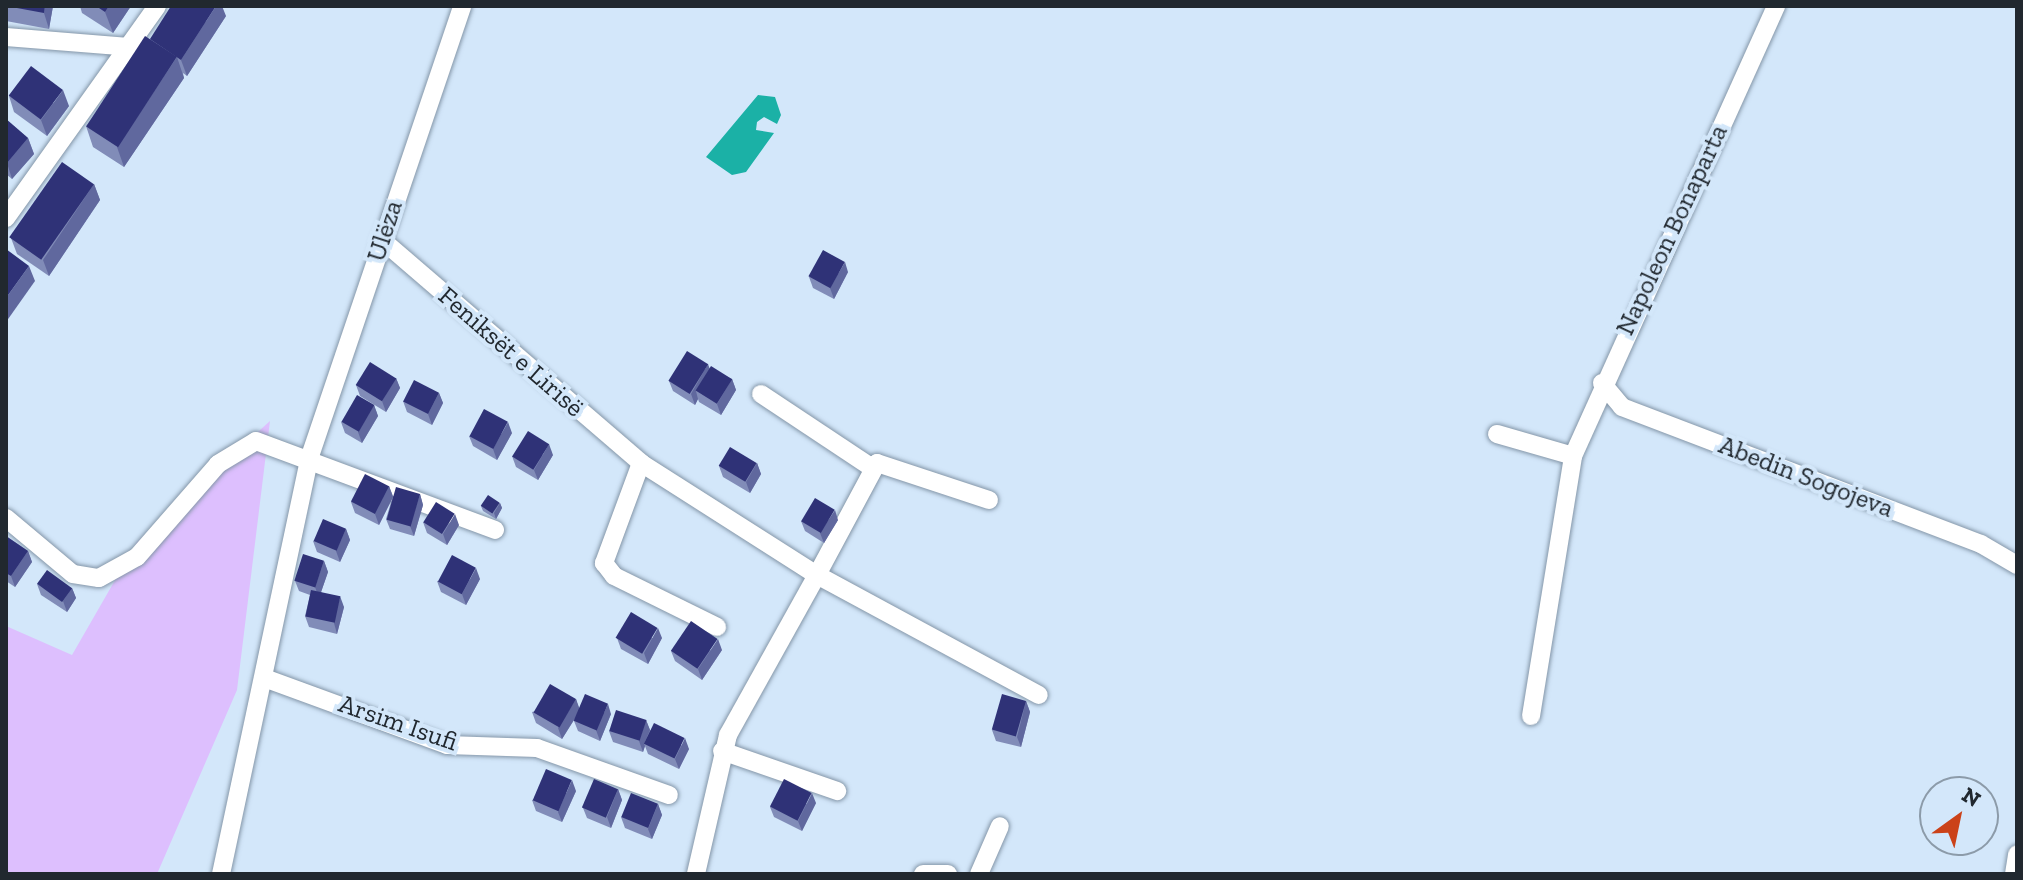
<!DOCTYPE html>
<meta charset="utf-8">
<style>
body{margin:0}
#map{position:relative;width:2023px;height:880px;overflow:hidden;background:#d3e7fa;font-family:"Zilla Slab",serif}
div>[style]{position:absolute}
.green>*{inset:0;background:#ddbffe}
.water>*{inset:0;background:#1bb1a6}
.roads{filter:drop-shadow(0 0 2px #8496a8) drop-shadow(0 0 2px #8496a8)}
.minor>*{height:18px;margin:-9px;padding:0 9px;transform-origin:9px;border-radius:9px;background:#fff}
.wall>*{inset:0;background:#818cb8}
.shaded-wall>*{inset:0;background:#60689e}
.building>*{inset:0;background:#2f3277;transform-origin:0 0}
span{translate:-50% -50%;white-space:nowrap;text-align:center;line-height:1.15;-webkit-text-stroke:8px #d3e7fa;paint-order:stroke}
.street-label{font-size:26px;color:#21282f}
.frame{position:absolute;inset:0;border:8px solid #21282f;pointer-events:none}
.north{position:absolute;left:1919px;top:776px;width:80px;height:80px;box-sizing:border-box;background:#d3e7fa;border:2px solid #8c9ba9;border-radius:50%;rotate:33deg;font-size:22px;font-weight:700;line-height:32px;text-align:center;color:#21282f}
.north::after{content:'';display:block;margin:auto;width:28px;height:36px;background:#cb4219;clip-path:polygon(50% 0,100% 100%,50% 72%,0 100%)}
</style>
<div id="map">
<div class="green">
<i style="clip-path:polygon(270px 421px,237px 690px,157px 874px,6px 874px,6px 626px,72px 655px,137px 542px)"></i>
</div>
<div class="water">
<i style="clip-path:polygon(758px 95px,775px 97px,781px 115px,777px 124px,764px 117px,757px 122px,756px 130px,774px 133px,746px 172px,732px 175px,706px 157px)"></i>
</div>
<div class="roads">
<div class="minor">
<i style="left:6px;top:37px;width:123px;rotate:4.6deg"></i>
<i style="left:6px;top:218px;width:260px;rotate:-54.5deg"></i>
<i style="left:382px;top:240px;width:342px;rotate:40.7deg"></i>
<i style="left:641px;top:463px;width:209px;rotate:32.5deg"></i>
<i style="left:817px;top:575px;width:183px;rotate:119.1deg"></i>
<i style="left:728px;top:735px;width:143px;rotate:103deg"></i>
<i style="left:1602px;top:383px;width:31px;rotate:50deg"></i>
<i style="left:1622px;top:407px;width:384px;rotate:20.9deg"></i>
<i style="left:1981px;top:544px;width:42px;rotate:30.3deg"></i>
<i style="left:761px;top:394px;width:132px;rotate:33.6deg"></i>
<i style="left:1497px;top:434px;width:79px;rotate:16.1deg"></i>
<i style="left:641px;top:463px;width:107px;rotate:110.3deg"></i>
<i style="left:604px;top:563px;width:16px;rotate:52deg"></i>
<i style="left:614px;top:576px;width:115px;rotate:26.3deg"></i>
<i style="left:989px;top:500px;width:118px;rotate:-161.7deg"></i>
<i style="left:877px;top:463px;width:127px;rotate:118.2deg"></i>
<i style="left:817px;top:575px;width:252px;rotate:28.4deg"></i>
<i style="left:6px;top:518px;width:87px;rotate:39.9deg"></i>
<i style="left:73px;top:574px;width:26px;rotate:9deg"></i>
<i style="left:99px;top:578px;width:43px;rotate:-28.9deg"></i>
<i style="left:137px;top:557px;width:123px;rotate:-48.9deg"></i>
<i style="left:218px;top:464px;width:44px;rotate:-31.2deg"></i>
<i style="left:256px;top:441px;width:255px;rotate:20.4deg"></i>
<i style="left:267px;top:679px;width:192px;rotate:20.1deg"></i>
<i style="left:447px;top:745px;width:90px;rotate:1.9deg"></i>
<i style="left:537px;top:748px;width:140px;rotate:19.6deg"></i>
<i style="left:1531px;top:716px;width:263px;rotate:-80.8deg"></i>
<i style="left:1573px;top:456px;width:494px;rotate:-65.7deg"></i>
<i style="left:722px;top:751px;width:122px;rotate:19.2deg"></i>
<i style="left:221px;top:874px;width:427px;rotate:-78deg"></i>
<i style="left:310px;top:456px;width:475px;rotate:-71.3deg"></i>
<i style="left:923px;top:874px;width:25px"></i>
<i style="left:979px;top:874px;width:52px;rotate:-66.4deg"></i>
<i style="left:2014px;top:874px;width:20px;rotate:-81deg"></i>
</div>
</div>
<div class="wall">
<i style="clip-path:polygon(6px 6px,53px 6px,49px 29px,6px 21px)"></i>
<i style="clip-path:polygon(80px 6px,131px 6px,113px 33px,82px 13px)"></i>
<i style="clip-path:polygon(226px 16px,187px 76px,183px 73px,184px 78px,124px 167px,93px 147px,86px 126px,150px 39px)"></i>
<i style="clip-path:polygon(9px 96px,69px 106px,47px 136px,14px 112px)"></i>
<i style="clip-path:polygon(6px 119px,28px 138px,34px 154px,12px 179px,6px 174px)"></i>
<i style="clip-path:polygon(94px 184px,100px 200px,49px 276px,17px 254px,11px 238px)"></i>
<i style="clip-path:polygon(848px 272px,834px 299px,813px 288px,809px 277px)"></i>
<i style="clip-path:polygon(710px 368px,732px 379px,736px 390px,721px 415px,699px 402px,698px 399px,695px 405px,673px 391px,669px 381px)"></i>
<i style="clip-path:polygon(396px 378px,400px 388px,386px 412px,360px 396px,356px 385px)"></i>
<i style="clip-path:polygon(439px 393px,443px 403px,432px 425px,407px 412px,403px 401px)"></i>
<i style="clip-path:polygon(374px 405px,378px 416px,362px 443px,345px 433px,341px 422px)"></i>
<i style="clip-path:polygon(512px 433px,497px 460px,473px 446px,469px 436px)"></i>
<i style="clip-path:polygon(553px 455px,538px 480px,516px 467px,512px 456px)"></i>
<i style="clip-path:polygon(757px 463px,761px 474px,750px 493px,723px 477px,719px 466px)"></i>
<i style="clip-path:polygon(389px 486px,393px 496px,420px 494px,423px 505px,414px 536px,390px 529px,386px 519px,392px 499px,379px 525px,355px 513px,351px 502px)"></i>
<i style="clip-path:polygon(500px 503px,502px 508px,496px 519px,483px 511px,481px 506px)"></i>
<i style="clip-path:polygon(838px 520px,824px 543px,805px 531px,801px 521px)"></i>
<i style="clip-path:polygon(423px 522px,459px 525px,447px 545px,427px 533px)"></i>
<i style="clip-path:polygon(346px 529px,350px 540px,340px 562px,317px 552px,313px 541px)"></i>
<i style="clip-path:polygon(6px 536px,28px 551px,32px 562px,15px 587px,6px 581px)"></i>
<i style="clip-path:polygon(324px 561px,328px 572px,321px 592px,344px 607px,337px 634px,309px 627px,305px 616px,310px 595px,299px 591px,295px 581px)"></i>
<i style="clip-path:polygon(480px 579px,466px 605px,441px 592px,437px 581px)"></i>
<i style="clip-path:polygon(37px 584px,72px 588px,76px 598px,67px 612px,41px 595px)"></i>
<i style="clip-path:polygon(617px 638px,662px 638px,648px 664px,621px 649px)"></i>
<i style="clip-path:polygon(722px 650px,702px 680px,675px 661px,671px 651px)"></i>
<i style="clip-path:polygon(576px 699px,579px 709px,611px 714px,600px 741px,578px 731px,574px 721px,576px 717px,562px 739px,536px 723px,532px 712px)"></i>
<i style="clip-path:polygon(1026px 701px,1030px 712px,1021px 747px,996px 741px,992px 730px)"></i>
<i style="clip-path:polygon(646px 720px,650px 730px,689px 749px,679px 769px,648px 754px,645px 746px,643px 752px,613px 742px,609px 731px)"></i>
<i style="clip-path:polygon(618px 789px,622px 800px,611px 828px,587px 818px,583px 808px)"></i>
<i style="clip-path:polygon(576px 791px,562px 822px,536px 811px,532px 800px)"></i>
<i style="clip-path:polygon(816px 803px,802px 831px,774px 817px,770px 807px)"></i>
<i style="clip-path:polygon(658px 804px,662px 815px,652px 839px,625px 828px,621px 817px)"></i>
</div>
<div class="shaded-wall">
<i style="clip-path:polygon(45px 6px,53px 6px,49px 29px,44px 13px)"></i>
<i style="clip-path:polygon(109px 6px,131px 6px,113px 33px,105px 12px)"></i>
<i style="clip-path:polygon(216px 6px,222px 6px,226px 16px,187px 76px,181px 60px)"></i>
<i style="clip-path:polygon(177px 57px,184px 78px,124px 167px,117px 147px)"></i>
<i style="clip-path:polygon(63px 90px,69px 106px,47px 136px,41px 120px)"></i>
<i style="clip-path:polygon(28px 138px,34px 154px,12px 179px,7px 163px)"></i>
<i style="clip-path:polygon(94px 184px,100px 200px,49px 276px,43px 260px)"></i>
<i style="clip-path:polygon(845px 262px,848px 272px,834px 299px,830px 288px)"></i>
<i style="clip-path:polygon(29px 266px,35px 281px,6px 322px,6px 298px)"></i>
<i style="clip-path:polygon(708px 364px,712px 375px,696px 391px,698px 399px,695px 405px,691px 394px)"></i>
<i style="clip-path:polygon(396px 378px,400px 388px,386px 412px,382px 401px)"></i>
<i style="clip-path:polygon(732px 379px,736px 390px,721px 415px,717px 404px)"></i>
<i style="clip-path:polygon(439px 393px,443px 403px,432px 425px,428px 414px)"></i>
<i style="clip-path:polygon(374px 405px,378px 416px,362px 443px,358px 432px)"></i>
<i style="clip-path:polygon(508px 422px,512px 433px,497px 460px,493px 449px)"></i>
<i style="clip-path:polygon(549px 444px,553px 455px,538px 480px,534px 470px)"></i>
<i style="clip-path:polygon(757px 463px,761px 474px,750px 493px,746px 482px)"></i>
<i style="clip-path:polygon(389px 486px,393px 497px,379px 525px,375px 514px)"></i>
<i style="clip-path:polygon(420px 494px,423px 505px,414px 536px,410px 526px)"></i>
<i style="clip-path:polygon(500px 503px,502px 508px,496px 519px,494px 513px)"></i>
<i style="clip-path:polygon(835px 510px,838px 520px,824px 543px,820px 533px)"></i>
<i style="clip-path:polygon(455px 514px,459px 525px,447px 545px,443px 534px)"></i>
<i style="clip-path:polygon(346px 529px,350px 540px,340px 562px,336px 551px)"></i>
<i style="clip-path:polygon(28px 551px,32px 562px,15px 587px,11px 576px)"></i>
<i style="clip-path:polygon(324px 561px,328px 572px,319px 598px,315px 587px)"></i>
<i style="clip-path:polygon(476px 568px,480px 579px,466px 605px,462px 594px)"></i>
<i style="clip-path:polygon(72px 588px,76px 598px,67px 612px,63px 601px)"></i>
<i style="clip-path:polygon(340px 596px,344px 607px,337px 634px,334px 623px)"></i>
<i style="clip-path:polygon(658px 628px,662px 638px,648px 664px,644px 653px)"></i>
<i style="clip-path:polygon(718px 639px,722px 650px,702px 680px,698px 669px)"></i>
<i style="clip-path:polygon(576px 699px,580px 710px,562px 739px,558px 728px)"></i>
<i style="clip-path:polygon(1026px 701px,1030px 712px,1021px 747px,1017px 737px)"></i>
<i style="clip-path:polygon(608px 704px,611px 714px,600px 741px,596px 730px)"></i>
<i style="clip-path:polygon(646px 720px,650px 730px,644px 744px,645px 746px,643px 752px,639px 741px)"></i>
<i style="clip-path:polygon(685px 738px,689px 749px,679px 769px,675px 759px)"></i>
<i style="clip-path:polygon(572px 780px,576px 791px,562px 822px,558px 812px)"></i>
<i style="clip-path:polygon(618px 789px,622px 800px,611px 828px,607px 817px)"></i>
<i style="clip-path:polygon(812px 793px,816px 803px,802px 831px,798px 821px)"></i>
<i style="clip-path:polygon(658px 804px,662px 815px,652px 839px,648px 829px)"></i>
</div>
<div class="building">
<i style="clip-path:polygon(6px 6px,45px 6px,44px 13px)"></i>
<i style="clip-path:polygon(96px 6px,109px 6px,105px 12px)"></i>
<i style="clip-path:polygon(171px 6px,216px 6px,181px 60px,150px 39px)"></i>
<i style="left:145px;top:36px;width:38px;height:108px;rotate:33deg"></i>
<i style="left:31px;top:66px;width:40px;height:37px;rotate:37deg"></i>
<i style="clip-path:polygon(6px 119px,28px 138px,7px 163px,6px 163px)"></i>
<i style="left:62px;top:162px;width:39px;height:92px;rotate:35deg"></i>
<i style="clip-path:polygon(6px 249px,29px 266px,6px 298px)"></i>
<i style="left:823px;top:250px;width:25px;height:30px;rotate:29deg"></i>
<i style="left:687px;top:351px;width:25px;height:35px;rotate:32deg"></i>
<i style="left:370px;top:362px;width:31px;height:27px;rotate:32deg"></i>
<i style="left:711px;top:366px;width:25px;height:29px;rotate:32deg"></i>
<i style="left:414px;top:380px;width:28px;height:24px;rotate:27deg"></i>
<i style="left:357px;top:395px;width:20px;height:31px;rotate:30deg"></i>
<i style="left:484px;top:409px;width:27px;height:31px;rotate:28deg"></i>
<i style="left:528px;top:431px;width:25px;height:30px;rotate:32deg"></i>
<i style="left:730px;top:447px;width:31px;height:22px;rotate:31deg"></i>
<i style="left:365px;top:474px;width:27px;height:31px;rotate:27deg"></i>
<i style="left:396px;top:487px;width:25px;height:34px;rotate:16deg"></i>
<i style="left:488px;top:495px;width:14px;height:13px;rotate:34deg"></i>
<i style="left:815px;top:498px;width:23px;height:27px;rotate:31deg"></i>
<i style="left:436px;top:502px;width:22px;height:24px;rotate:32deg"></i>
<i style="left:323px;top:519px;width:25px;height:24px;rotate:23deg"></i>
<i style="clip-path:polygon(6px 536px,28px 551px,11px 576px,6px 573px)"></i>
<i style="left:303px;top:554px;width:22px;height:28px;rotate:18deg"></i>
<i style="left:452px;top:555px;width:27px;height:30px;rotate:28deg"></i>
<i style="left:47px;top:570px;width:31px;height:17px;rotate:36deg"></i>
<i style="left:311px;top:590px;width:30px;height:27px;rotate:12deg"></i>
<i style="left:631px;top:612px;width:31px;height:30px;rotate:31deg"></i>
<i style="left:691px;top:621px;width:32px;height:36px;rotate:34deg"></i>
<i style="left:550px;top:684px;width:30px;height:33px;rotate:30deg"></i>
<i style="left:585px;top:694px;width:25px;height:29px;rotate:23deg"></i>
<i style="left:1002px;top:694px;width:25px;height:37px;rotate:16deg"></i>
<i style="left:616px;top:710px;width:32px;height:22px;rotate:18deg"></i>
<i style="left:654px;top:723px;width:34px;height:23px;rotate:26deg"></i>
<i style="left:546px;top:769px;width:28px;height:34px;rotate:23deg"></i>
<i style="left:594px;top:779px;width:26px;height:31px;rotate:23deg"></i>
<i style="left:784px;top:779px;width:31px;height:31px;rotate:27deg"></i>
<i style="left:631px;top:793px;width:29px;height:26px;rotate:22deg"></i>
</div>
<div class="street-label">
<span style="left:1672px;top:230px;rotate:-65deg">Napoleon Bonaparta</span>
<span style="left:385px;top:231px;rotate:-72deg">Ulëza</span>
<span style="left:511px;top:352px;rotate:41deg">Feniksët e Lirisë</span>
<span style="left:1806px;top:477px;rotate:21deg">Abedin Sogojeva</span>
<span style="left:398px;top:723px;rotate:19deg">Arsim Isufi</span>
</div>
<div class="frame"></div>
<div class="north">N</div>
</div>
